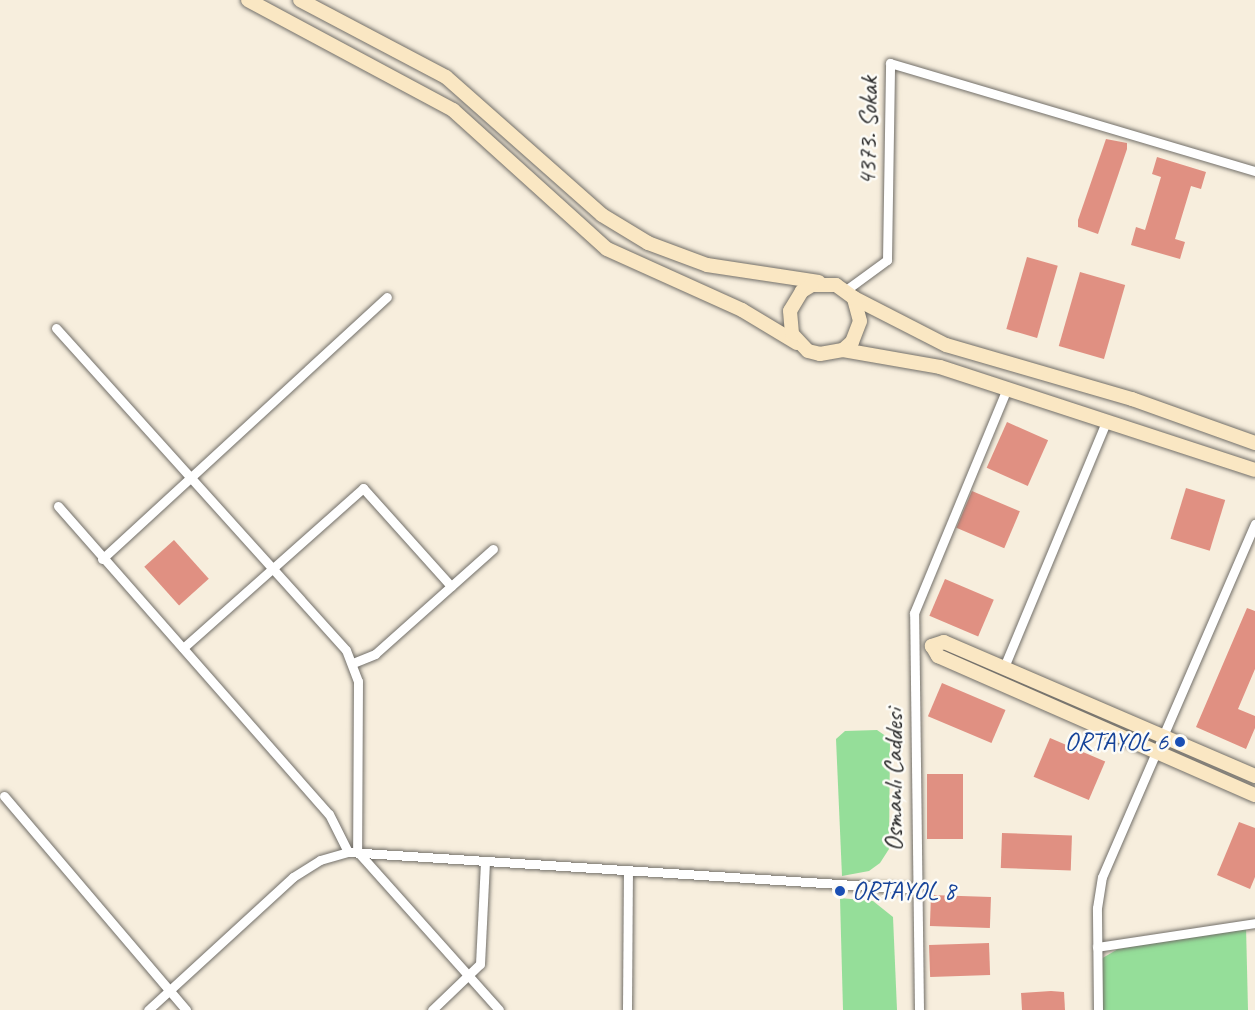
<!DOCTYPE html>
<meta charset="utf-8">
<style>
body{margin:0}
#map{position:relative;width:1255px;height:1010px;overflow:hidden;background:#f7eedd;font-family:Caveat,sans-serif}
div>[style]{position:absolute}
.green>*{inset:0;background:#95de99}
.building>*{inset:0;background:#e09082;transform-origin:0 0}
.roads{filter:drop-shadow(0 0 2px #726f69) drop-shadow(0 0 2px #726f69)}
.street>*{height:9px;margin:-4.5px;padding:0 4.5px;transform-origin:4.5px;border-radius:4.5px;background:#fff}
.secondary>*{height:14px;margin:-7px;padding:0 7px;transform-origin:7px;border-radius:7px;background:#fae7c3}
.dots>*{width:16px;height:16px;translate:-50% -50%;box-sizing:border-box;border:3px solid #fdfcf7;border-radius:50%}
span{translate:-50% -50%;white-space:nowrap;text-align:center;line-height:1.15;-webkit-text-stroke:5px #fdfcf7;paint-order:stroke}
.street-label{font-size:26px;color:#2b2b2b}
.transit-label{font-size:26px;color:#164399}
.right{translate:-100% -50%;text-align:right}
.left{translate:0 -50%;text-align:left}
</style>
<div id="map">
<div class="green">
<i style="clip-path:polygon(877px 730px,890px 739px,889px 849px,880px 863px,869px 871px,842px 876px,836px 739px,845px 731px)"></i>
<i style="clip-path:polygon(840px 898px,873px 901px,893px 917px,897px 1010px,843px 1010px)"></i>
<i style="clip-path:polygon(1246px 926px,1248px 1010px,1096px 1010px,1094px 963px,1118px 949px)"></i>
</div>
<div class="building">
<i style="clip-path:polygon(1106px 139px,1127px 143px,1127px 149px,1098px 234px,1078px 227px,1078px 220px)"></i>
<i style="clip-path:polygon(1157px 157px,1206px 172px,1201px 189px,1191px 186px,1175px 239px,1185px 242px,1180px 259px,1131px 245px,1136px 227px,1145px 230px,1161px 177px,1152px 174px)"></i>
<i style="left:1027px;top:257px;width:32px;height:75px;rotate:16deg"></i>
<i style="left:1080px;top:272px;width:47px;height:77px;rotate:16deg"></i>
<i style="left:1007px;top:422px;width:45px;height:50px;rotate:24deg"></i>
<i style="left:1186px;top:488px;width:41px;height:53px;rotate:17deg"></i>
<i style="left:972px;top:491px;width:52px;height:40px;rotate:23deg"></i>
<i style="left:174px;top:540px;width:52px;height:40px;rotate:48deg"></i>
<i style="left:945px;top:579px;width:53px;height:40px;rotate:23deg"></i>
<i style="clip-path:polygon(1247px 608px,1255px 611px,1255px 669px,1238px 709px,1255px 716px,1255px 728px,1246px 749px,1196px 727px)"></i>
<i style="left:942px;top:683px;width:69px;height:36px;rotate:23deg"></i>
<i style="left:1050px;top:738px;width:60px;height:42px;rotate:23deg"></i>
<i style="left:927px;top:774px;width:36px;height:65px"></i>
<i style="clip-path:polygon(1239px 822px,1255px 828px,1255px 877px,1250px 889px,1217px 875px)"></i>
<i style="left:1002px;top:833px;width:70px;height:35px;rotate:2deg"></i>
<i style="left:931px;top:895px;width:60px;height:31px;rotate:2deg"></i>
<i style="left:989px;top:943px;width:32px;height:60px;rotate:88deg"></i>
<i style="clip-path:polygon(1051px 991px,1064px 992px,1065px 1010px,1022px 1010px,1021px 993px)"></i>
</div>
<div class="roads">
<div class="street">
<i style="left:846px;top:290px;width:51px;rotate:-36.2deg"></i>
<i style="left:887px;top:260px;width:197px;rotate:-89.1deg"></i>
<i style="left:890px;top:63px;width:381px;rotate:16.5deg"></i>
<i style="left:56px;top:328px;width:433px;rotate:48deg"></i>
<i style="left:346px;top:650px;width:33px;rotate:69deg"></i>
<i style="left:358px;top:681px;width:170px;rotate:90.3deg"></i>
<i style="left:357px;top:851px;width:213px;rotate:48.2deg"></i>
<i style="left:58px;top:506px;width:410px;rotate:48.7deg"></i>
<i style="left:329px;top:814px;width:42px;rotate:63.4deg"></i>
<i style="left:102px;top:559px;width:387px;rotate:-42.6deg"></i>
<i style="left:183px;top:648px;width:241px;rotate:-41.6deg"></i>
<i style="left:363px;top:488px;width:132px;rotate:48.1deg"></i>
<i style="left:353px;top:663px;width:24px;rotate:-22deg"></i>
<i style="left:375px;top:654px;width:158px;rotate:-41.7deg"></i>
<i style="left:1004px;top:667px;width:265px;rotate:-67.4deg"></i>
<i style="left:4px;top:796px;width:281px;rotate:49.6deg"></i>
<i style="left:1097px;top:947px;width:160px;rotate:-8.6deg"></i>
<i style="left:148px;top:1010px;width:197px;rotate:-42.5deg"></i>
<i style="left:293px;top:877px;width:32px;rotate:-32deg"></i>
<i style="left:320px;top:860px;width:29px;rotate:-16deg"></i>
<i style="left:348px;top:852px;width:568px;rotate:3.73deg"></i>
<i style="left:432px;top:1010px;width:66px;rotate:-43.8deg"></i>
<i style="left:480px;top:964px;width:103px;rotate:-87.2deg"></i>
<i style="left:627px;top:1010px;width:139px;rotate:-89.6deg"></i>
<i style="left:919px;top:1010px;width:397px;rotate:-90.7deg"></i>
<i style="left:914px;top:613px;width:243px;rotate:-67.5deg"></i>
<i style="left:1098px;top:1010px;width:102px;rotate:-90.6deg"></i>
<i style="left:1097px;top:908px;width:31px;rotate:-81deg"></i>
<i style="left:1102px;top:877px;width:385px;rotate:-66.6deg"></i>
</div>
<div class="secondary">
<i style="left:248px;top:0;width:233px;rotate:28.2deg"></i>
<i style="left:453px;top:110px;width:207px;rotate:42.1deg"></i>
<i style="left:607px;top:249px;width:148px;rotate:24.3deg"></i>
<i style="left:742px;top:310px;width:64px;rotate:31deg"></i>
<i style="left:300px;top:0;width:165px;rotate:27.8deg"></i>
<i style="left:446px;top:77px;width:208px;rotate:41.5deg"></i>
<i style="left:602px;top:215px;width:54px;rotate:31.3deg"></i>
<i style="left:648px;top:243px;width:63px;rotate:20.4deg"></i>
<i style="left:707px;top:265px;width:113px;rotate:8.6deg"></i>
<i style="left:854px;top:298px;width:103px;rotate:27.1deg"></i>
<i style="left:946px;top:345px;width:194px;rotate:16.2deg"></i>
<i style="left:1132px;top:399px;width:131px;rotate:19.7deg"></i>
<i style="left:843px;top:350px;width:12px;rotate:-42deg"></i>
<i style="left:852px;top:342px;width:22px;rotate:-69deg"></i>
<i style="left:860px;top:321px;width:24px;rotate:-105deg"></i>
<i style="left:854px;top:298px;width:22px;rotate:-144deg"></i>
<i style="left:836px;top:285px;width:24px;rotate:180deg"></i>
<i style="left:812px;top:285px;width:12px;rotate:149deg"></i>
<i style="left:802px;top:291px;width:23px;rotate:121deg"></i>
<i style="left:790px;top:311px;width:23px;rotate:85deg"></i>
<i style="left:792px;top:334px;width:23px;rotate:47deg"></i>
<i style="left:808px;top:351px;width:12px;rotate:14deg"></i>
<i style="left:820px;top:354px;width:23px;rotate:-10deg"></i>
<i style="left:843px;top:350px;width:98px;rotate:9.9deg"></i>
<i style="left:940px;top:367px;width:331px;rotate:18.1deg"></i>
<i style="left:1255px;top:776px;width:339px;rotate:-156.7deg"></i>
<i style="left:944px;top:642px;width:13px;rotate:162deg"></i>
<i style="left:932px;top:646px;width:12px;rotate:59deg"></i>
<i style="left:938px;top:656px;width:346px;rotate:23.7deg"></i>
</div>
</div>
<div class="dots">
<i style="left:1180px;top:742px;background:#1a4fb4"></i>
<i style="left:840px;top:891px;background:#1a4fb4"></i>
</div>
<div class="street-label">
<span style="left:868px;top:131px;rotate:-89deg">4373. Sokak</span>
<span style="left:894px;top:780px;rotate:-90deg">Osmanlı Caddesi</span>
</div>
<div class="transit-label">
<span class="right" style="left:1168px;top:742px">ORTAYOL 6</span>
<span class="left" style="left:852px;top:891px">ORTAYOL 8</span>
</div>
</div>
